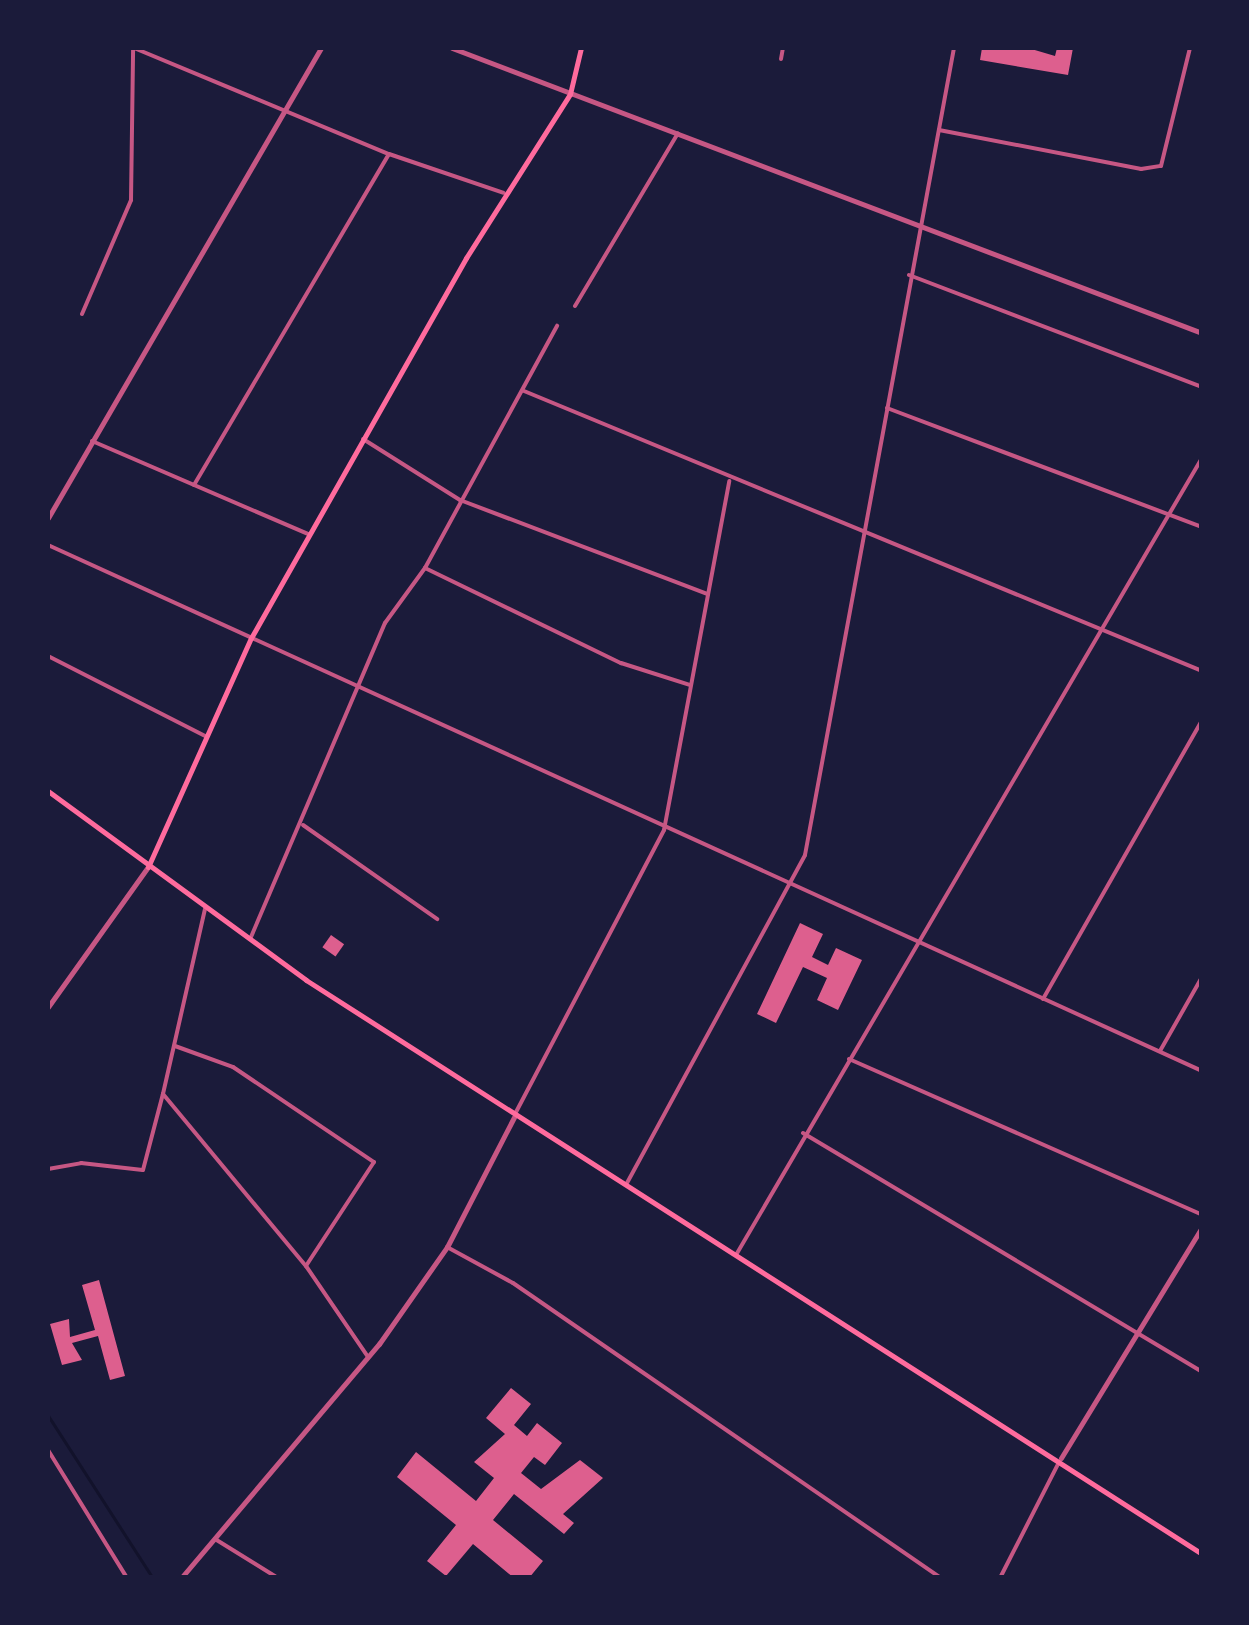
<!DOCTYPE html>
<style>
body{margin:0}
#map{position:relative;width:1249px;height:1625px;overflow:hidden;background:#1b1b3a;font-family:"Noto Sans",sans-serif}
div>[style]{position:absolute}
.stream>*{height:2.5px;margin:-1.25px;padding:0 1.25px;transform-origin:1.25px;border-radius:1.25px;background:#12122b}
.building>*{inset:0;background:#dd5f8e;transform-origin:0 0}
.minor>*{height:4px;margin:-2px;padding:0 2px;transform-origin:2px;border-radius:2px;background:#c65784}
.tertiary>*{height:5px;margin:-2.5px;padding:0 2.5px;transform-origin:2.5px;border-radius:2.5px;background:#c65784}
.secondary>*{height:5px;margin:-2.5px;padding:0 2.5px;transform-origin:2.5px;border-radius:2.5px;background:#ff6b9d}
span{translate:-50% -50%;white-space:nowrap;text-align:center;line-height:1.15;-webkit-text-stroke:8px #1b1b3a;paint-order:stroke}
.frame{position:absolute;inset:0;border:50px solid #1b1b3a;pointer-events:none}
</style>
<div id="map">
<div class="stream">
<i style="left:48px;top:1415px;width:194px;rotate:57.2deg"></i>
</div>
<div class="building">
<i style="clip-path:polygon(982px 48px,1028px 48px,1055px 56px,1057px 48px,1073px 48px,1068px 75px,980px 60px)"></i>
<i style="clip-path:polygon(800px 923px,823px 934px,812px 957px,828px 965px,836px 948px,862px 960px,838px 1010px,817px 1000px,827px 978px,803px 967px,776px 1023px,757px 1014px)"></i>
<i style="left:331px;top:935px;width:16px;height:15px;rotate:35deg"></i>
<i style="clip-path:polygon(99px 1280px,125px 1376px,110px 1380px,98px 1336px,72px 1343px,82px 1360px,62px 1365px,50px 1324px,69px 1319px,70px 1337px,95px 1330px,82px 1285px)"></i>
<i style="clip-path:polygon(511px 1388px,531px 1404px,514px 1425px,527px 1436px,537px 1423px,562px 1443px,545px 1465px,534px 1457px,521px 1473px,541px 1489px,580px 1460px,603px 1478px,563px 1514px,574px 1523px,564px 1534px,514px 1494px,493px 1520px,543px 1561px,529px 1578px,514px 1578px,473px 1544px,446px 1576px,427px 1561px,456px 1525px,397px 1477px,416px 1452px,476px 1501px,494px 1478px,474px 1462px,505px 1434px,486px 1418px)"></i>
</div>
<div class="minor">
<i style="left:134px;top:48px;width:276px;rotate:22.6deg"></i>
<i style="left:389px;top:154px;width:121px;rotate:18.7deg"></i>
<i style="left:781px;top:59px;width:11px;rotate:-80deg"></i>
<i style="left:939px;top:130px;width:206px;rotate:10.9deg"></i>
<i style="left:1141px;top:169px;width:20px;rotate:-9deg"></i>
<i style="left:1161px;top:166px;width:122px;rotate:-76.2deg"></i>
<i style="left:909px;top:275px;width:314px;rotate:20.9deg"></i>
<i style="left:575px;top:306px;width:201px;rotate:-59.2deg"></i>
<i style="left:82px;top:314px;width:124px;rotate:-66.7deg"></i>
<i style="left:131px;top:200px;width:151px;rotate:-89.2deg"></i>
<i style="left:524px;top:391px;width:734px;rotate:22.44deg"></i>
<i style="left:887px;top:408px;width:337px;rotate:20.7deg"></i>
<i style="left:363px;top:439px;width:115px;rotate:32.2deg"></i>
<i style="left:460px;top:500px;width:265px;rotate:20.8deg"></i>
<i style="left:92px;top:441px;width:235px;rotate:23.3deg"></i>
<i style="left:194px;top:485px;width:384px;rotate:-59.5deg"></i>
<i style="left:48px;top:545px;width:1268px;rotate:24.5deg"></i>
<i style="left:425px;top:568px;width:218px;rotate:25.9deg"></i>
<i style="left:621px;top:663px;width:72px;rotate:17.7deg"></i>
<i style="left:48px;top:656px;width:178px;rotate:27deg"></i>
<i style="left:303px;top:825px;width:164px;rotate:35deg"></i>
<i style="left:205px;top:909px;width:190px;rotate:102.8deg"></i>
<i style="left:163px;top:1094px;width:224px;rotate:50.3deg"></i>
<i style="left:306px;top:1266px;width:110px;rotate:55.7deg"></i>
<i style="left:251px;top:937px;width:341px;rotate:-66.9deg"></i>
<i style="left:385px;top:623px;width:68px;rotate:-54deg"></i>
<i style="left:425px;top:568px;width:276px;rotate:-61.4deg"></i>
<i style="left:1043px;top:999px;width:321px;rotate:-60.3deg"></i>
<i style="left:175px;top:1046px;width:62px;rotate:19.9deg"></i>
<i style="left:233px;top:1067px;width:170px;rotate:34deg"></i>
<i style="left:374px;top:1162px;width:124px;rotate:123.2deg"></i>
<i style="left:1160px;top:1051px;width:85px;rotate:-60.4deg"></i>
<i style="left:849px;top:1059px;width:386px;rotate:23.8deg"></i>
<i style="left:515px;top:1114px;width:321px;rotate:-62.3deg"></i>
<i style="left:664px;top:830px;width:355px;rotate:-79.4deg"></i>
<i style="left:803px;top:1133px;width:465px;rotate:30.9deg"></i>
<i style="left:48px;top:1169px;width:34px;rotate:-10deg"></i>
<i style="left:81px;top:1163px;width:62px;rotate:6.4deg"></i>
<i style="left:143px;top:1170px;width:79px;rotate:-75.3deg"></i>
<i style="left:627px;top:1183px;width:373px;rotate:-61.5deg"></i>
<i style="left:805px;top:855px;width:821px;rotate:-79.54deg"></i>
<i style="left:447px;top:1247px;width:75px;rotate:28.6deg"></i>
<i style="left:513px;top:1283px;width:520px;rotate:34.58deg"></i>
<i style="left:736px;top:1255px;width:923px;rotate:-59.69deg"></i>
<i style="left:48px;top:1450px;width:150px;rotate:58.3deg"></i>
<i style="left:215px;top:1539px;width:74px;rotate:31.8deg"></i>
<i style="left:1000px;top:1578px;width:130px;rotate:-63deg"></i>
</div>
<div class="tertiary">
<i style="left:452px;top:48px;width:802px;rotate:20.81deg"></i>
<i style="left:48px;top:518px;width:544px;rotate:-59.85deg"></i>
<i style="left:48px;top:1007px;width:172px;rotate:-54.5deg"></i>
<i style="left:1061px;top:1458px;width:271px;rotate:-58.6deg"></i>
<i style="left:181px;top:1578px;width:307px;rotate:-49.8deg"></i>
<i style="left:379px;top:1344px;width:118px;rotate:-55deg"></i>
<i style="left:447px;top:1247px;width:146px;rotate:-62.7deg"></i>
</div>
<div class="secondary">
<i style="left:48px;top:791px;width:320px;rotate:36.2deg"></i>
<i style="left:306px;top:980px;width:1064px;rotate:32.64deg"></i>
<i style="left:148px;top:867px;width:251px;rotate:-65.8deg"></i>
<i style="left:251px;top:638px;width:437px;rotate:-60.5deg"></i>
<i style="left:466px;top:258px;width:194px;rotate:-57.6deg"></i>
<i style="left:570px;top:94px;width:47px;rotate:-76.6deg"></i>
</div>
<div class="frame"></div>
</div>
